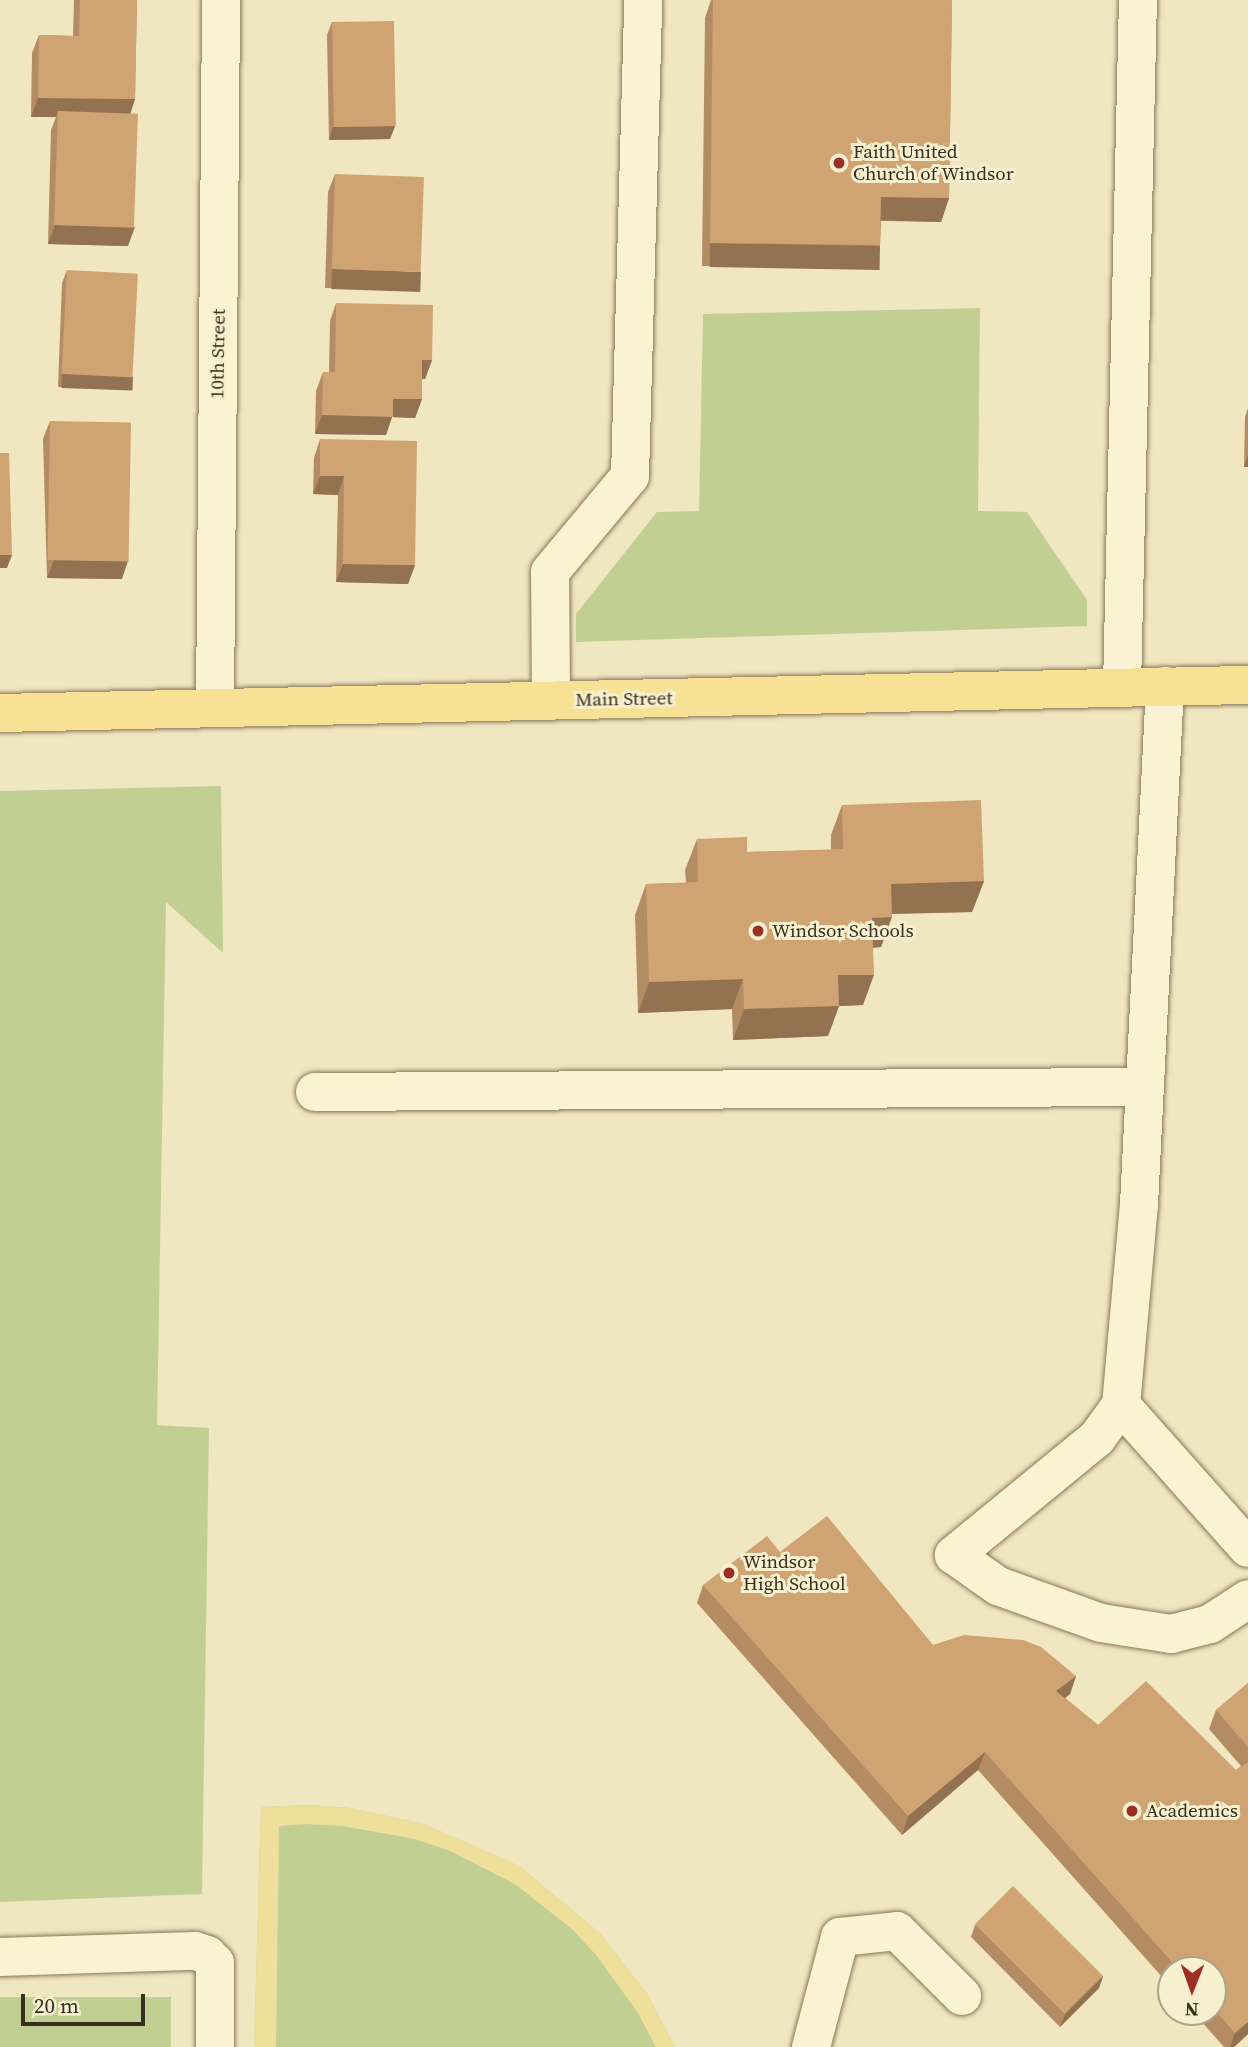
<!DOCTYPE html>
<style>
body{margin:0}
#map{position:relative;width:1248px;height:2047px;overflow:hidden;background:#f0e6c0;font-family:"Source Serif 4",serif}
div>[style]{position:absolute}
.green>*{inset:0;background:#c2cf93;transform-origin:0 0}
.sand>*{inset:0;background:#eee09b}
.roads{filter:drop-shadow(0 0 2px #8a7757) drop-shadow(0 0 2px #8a7757)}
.minor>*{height:38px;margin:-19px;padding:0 19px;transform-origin:19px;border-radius:19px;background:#faf3d3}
.major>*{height:38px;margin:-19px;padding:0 19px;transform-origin:19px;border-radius:19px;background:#f6e195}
.wall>*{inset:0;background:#b38c63}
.shaded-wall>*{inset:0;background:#927250;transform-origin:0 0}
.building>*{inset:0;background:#d0a373;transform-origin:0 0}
.dots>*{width:19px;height:19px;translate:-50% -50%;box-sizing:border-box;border:4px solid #f7f0d0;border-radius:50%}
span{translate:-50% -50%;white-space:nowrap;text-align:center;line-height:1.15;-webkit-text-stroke:6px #f7f0d0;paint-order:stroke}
.poi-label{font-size:19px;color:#392d1c}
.left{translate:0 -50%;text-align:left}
.street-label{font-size:19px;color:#392d1c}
.north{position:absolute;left:1157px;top:1956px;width:70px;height:70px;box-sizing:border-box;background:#f7f0d0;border:2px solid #aba288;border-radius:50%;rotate:181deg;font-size:19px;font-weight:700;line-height:28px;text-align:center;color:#392d1c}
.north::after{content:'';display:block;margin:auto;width:24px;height:32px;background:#9c2f24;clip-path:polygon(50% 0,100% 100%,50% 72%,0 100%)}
.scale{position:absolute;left:21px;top:1994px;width:124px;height:32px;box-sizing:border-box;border:4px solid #392d1c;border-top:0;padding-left:9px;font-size:21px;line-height:24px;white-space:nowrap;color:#392d1c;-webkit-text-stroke:5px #f7f0d0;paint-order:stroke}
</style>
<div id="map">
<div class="green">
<i style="clip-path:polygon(980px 308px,978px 511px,1027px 512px,1087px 600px,1087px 626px,576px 642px,576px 614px,657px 512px,699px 511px,703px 314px)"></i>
<i style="clip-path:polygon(221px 786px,223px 953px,166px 902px,157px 1425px,209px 1428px,202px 1894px,0 1902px,0 791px)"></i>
<i style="clip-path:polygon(309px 1805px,350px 1808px,424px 1824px,519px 1866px,601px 1934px,647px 1994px,675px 2047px,254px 2047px,261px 1807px)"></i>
<i style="left:171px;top:1997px;width:50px;height:171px;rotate:90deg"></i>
</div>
<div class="sand">
<i style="clip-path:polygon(309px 1805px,350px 1808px,424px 1824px,519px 1866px,601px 1934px,647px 1994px,675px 2047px,656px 2047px,638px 2013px,597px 1956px,572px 1929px,515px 1884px,450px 1851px,415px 1839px,343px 1826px,305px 1824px,279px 1826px,276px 2047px,254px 2047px,261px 1807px)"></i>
</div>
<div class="roads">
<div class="minor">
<i style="left:1165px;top:686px;width:519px;rotate:92.87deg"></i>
<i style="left:1139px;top:1204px;width:202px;rotate:95.1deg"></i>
<i style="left:1121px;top:1405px;width:191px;rotate:48.4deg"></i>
<i style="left:1122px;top:687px;width:687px;rotate:-88.67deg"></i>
<i style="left:551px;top:701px;width:129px;rotate:-90.4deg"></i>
<i style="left:550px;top:572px;width:125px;rotate:-50.2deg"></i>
<i style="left:630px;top:476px;width:476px;rotate:-88.4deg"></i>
<i style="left:215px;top:708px;width:708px;rotate:-89.51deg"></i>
<i style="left:315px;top:1092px;width:830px;rotate:-0.35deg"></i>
<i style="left:1121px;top:1405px;width:41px;rotate:126deg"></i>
<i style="left:1097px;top:1438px;width:185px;rotate:140.7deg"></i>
<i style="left:954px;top:1555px;width:54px;rotate:35.2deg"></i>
<i style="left:998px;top:1586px;width:109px;rotate:19.8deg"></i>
<i style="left:1101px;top:1623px;width:71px;rotate:8.9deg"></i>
<i style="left:1171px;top:1634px;width:40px;rotate:-14.4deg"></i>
<i style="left:1210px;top:1624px;width:45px;rotate:-33.3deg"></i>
<i style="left:0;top:1957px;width:195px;rotate:-1.8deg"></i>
<i style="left:195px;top:1951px;width:13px;rotate:18deg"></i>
<i style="left:207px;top:1955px;width:11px;rotate:45deg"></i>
<i style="left:215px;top:1963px;width:84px;rotate:90deg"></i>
<i style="left:811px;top:2047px;width:114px;rotate:-75.2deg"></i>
<i style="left:840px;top:1937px;width:57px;rotate:-6deg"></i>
<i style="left:897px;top:1931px;width:92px;rotate:45deg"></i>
</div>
<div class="major">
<i style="left:0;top:713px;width:1248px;rotate:-1.29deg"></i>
</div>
</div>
<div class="wall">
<i style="clip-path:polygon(74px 0,137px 0,135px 99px,130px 113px,128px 246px,48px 244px,51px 130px,56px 117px,31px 117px,32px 53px,39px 35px,73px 36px)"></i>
<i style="clip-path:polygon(711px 0,952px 0,949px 198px,941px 222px,881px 221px,880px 245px,872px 268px,702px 266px,705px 18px)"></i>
<i style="clip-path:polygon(332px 22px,395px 126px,390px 139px,329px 140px,327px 35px)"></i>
<i style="clip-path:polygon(335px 174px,414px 291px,325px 288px,328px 192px)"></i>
<i style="clip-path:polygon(67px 270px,129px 390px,58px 387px,62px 283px)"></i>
<i style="clip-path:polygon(336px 303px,432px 360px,425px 379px,422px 379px,422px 399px,415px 418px,392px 417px,386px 435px,315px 434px,316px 391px,323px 372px,329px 372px,330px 321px)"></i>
<i style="clip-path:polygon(1248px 408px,1248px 467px,1244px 467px,1245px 417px)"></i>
<i style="clip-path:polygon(50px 421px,122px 579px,47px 578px,43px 439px)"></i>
<i style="clip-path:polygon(320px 439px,415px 565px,408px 584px,336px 582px,338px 495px,313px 494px,314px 458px)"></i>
<i style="clip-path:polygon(842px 805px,984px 881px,972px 912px,892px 914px,881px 947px,873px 948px,863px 1005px,839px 1006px,828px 1036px,733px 1040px,732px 1009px,638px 1013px,635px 915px,646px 884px,686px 883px,685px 870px,697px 839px,747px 852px,831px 850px,831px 835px)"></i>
<i style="clip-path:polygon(780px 1552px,933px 1645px,1076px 1676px,1070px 1694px,1065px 1698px,1098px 1725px,1236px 1770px,1241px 1766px,1209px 1729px,1216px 1710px,1248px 1683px,1248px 2034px,1234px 2047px,1224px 2047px,1193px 2012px,1213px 2012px,1213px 1970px,1171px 1970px,1171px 1987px,978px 1770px,902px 1835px,697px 1603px,703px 1585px)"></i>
<i style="clip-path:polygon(975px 1925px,1103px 1976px,1099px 1988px,1060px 2027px,971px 1937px)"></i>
</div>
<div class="shaded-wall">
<i style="clip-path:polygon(38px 98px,135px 99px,129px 118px,58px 111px,56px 117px,31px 117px)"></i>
<i style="clip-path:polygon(395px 126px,390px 139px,329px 140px,333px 127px)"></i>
<i style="clip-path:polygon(881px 197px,949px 198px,941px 222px,873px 220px)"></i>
<i style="clip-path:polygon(55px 225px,135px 227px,128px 246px,48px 244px)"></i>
<i style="left:710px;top:243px;width:170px;height:24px;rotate:1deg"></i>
<i style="left:332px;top:269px;width:89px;height:20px;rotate:2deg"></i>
<i style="clip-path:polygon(422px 360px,432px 360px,425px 379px,416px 379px)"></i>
<i style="left:62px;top:374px;width:71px;height:14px;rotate:2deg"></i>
<i style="clip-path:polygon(393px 399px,422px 399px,415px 418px,392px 417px,386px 435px,315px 434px,322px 415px)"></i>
<i style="clip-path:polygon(1248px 455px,1248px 467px,1244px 467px)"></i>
<i style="clip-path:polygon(320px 476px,344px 476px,338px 495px,313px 494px)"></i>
<i style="clip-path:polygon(0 555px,12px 555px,7px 568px,0 568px)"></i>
<i style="clip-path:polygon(54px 560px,128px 561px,122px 579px,47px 578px)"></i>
<i style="clip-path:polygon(343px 564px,415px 565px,408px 584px,336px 582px)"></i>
<i style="clip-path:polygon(984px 881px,972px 912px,880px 914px,891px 884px)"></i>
<i style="clip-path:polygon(892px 917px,881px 947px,861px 948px,872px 918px)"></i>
<i style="clip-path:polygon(838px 975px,874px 975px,863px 1005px,839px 1006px,828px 1036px,733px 1040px,744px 1009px)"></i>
<i style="clip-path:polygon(743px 979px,732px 1009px,638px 1013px,649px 982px)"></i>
<i style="clip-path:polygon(1076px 1676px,1070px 1694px,1050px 1710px,1056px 1691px)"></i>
<i style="clip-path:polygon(985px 1752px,978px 1770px,902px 1835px,908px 1816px)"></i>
<i style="clip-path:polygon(1103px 1976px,1099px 1988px,1060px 2027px,1065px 2014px)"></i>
<i style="clip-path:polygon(1248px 2022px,1248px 2034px,1234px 2047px,1230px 2047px,1235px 2033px)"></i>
</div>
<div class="building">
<i style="clip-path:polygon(80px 0,137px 0,135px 99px,38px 98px,39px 35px,79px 36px)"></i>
<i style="clip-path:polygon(713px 0,952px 0,949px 198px,881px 197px,880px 245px,710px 243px)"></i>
<i style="left:394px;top:21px;width:105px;height:62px;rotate:89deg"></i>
<i style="left:58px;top:111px;width:80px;height:114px;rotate:2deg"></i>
<i style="left:335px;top:174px;width:89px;height:95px;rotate:2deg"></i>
<i style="left:67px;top:270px;width:71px;height:104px;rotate:3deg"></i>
<i style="clip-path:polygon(336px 303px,433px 305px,432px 360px,422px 360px,422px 399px,393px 399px,393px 417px,322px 415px,323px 372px,335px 372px)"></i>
<i style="left:50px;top:421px;width:81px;height:139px;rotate:1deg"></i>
<i style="clip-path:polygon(320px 439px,417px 441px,415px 565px,343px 564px,344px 476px,320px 476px)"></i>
<i style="clip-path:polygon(0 453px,9px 453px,12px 555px,0 555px)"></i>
<i style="clip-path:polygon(981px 800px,984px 881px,891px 884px,892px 917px,872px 918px,874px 975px,838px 975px,839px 1006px,744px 1009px,743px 979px,649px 982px,646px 884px,698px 882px,697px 839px,747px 837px,747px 852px,843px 849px,842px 805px)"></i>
<i style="clip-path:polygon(827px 1516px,933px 1645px,964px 1635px,1023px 1640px,1041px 1647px,1076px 1676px,1056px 1691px,1098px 1725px,1146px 1681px,1236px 1770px,1248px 1762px,1248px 2022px,1235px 2033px,1213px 2008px,1213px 1970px,1179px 1970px,985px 1752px,908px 1816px,703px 1585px,767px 1536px,780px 1552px)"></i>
<i style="clip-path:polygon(1248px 1683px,1248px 1747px,1216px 1710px)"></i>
<i style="left:1013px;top:1886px;width:127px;height:54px;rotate:45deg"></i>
</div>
<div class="dots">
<i style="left:839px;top:163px;background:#9c2f24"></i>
<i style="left:758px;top:931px;background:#9c2f24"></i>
<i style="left:729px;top:1573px;background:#9c2f24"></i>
<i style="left:1132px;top:1811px;background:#9c2f24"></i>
</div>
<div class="poi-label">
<span class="left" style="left:853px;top:163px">Faith United<br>Church of Windsor</span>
<span class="left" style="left:772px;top:931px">Windsor Schools</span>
<span class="left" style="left:743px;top:1573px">Windsor<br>High School</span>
<span class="left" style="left:1146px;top:1811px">Academics</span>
</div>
<div class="street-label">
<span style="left:218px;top:354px;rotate:-89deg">10th Street</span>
<span style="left:624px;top:699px;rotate:-1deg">Main Street</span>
</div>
<div class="north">N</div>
<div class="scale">20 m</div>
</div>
